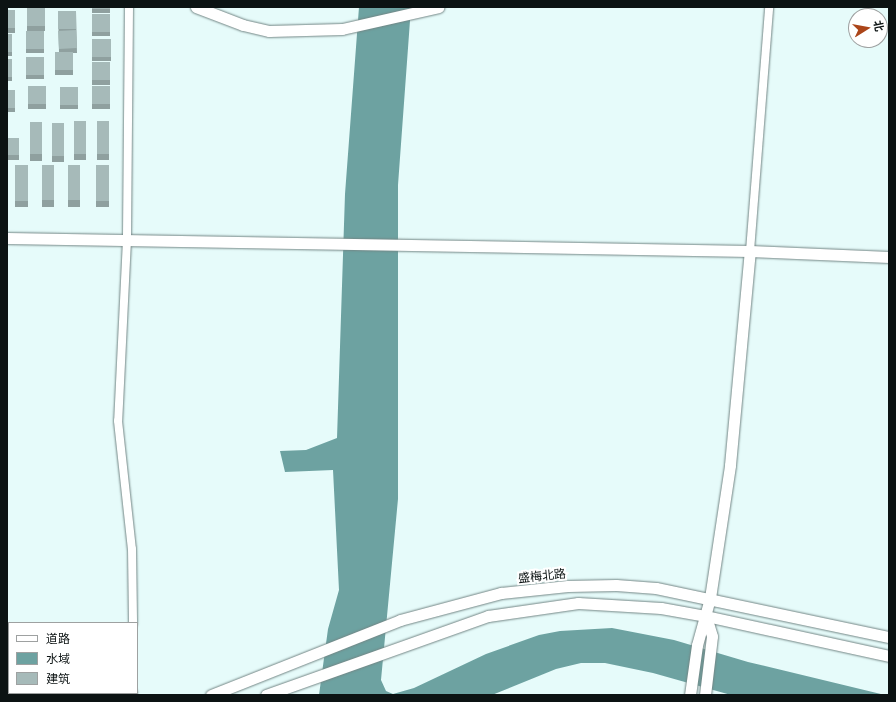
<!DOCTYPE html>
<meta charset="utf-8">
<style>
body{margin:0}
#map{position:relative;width:896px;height:702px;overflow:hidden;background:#e6fbfa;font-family:"Noto Serif","Noto Sans SC",serif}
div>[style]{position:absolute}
.water>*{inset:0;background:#6da2a1}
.roads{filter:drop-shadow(0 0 1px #738685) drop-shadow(0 0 1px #738685)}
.street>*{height:8px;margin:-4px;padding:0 4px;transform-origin:4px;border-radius:4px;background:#fff}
.secondary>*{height:11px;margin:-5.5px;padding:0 5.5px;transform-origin:5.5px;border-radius:5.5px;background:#fff}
.wall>*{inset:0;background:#8fa09f;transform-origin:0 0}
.building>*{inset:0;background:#a6bab9;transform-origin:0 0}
span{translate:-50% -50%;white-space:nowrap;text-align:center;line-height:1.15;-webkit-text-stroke:4px #fff;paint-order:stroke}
.street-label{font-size:12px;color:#0c1313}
.frame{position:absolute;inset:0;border:8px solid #0c1313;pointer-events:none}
.legend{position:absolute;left:8px;top:622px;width:130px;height:72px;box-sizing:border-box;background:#fff;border:1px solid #9ea1a1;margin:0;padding:5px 7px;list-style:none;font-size:12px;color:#0c1313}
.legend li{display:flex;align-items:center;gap:8px;height:20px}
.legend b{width:20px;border:1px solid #9ea1a1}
.north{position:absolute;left:848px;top:8px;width:40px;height:40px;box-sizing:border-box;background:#fff;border:1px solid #9ea1a1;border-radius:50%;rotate:79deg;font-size:11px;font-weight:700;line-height:16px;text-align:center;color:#0c1313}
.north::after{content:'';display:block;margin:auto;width:14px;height:18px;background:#ab4519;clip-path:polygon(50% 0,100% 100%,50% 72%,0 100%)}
</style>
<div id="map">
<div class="water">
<i style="clip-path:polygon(359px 7px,411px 7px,398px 185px,398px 499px,381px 680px,386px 691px,393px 694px,414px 688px,486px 654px,539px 635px,560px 631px,612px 628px,674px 640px,748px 662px,885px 695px,731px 695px,653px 673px,605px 663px,581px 663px,556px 669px,492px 695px,319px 695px,328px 629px,339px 590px,333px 470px,285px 472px,280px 451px,306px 450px,337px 438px,345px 194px)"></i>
</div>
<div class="roads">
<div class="street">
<i style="left:129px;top:7px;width:233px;rotate:90.5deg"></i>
<i style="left:127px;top:240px;width:181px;rotate:92.8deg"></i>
<i style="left:118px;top:421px;width:129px;rotate:83.8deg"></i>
<i style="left:132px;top:549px;width:74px;rotate:89.2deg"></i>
<i style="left:750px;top:251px;width:245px;rotate:-85.5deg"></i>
<i style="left:133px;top:693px;width:2px;rotate:90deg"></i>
</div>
<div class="secondary">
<i style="left:196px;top:7px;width:50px;rotate:21deg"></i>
<i style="left:243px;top:25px;width:27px;rotate:13deg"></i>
<i style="left:269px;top:31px;width:73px;rotate:-1.6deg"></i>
<i style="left:342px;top:29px;width:99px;rotate:-12.8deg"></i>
<i style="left:7px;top:238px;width:743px;rotate:1deg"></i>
<i style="left:750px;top:251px;width:139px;rotate:2.5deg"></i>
<i style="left:211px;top:695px;width:203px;rotate:-21.6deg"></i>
<i style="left:400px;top:620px;width:105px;rotate:-15deg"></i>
<i style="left:501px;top:593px;width:67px;rotate:-6deg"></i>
<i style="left:568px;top:586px;width:48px;rotate:-1.2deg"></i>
<i style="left:616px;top:585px;width:40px;rotate:4.3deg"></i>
<i style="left:656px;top:588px;width:238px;rotate:11.9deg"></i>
<i style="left:266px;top:695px;width:236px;rotate:-19.6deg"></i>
<i style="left:488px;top:616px;width:91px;rotate:-8.2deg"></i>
<i style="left:578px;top:603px;width:83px;rotate:3.4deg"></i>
<i style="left:661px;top:608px;width:46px;rotate:10.1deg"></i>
<i style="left:706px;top:616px;width:187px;rotate:12.3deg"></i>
<i style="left:690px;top:695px;width:50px;rotate:-82deg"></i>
<i style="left:697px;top:645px;width:49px;rotate:-74.5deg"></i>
<i style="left:710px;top:598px;width:134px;rotate:-81.4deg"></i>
<i style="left:730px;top:465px;width:215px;rotate:-84.7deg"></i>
<i style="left:705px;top:695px;width:59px;rotate:-83.2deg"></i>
<i style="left:712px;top:636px;width:21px;rotate:-107deg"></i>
</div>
</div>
<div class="wall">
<i style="left:58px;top:7px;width:18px;height:1px"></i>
<i style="left:92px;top:7px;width:18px;height:6px"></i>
<i style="left:27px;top:8px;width:18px;height:23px"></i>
<i style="left:7px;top:10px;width:8px;height:23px"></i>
<i style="clip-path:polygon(58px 11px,76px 11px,77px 53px,73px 53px,73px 75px,55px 75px,55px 52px,59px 52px)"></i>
<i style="left:92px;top:14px;width:18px;height:22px"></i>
<i style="left:26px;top:31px;width:18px;height:22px"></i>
<i style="left:7px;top:34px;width:5px;height:22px"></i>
<i style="left:92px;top:39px;width:19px;height:22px"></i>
<i style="left:26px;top:57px;width:18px;height:22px"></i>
<i style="left:7px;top:59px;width:5px;height:22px"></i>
<i style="left:110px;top:62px;width:23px;height:18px;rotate:90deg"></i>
<i style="left:28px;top:86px;width:18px;height:23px"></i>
<i style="left:110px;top:86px;width:23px;height:18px;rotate:90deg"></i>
<i style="left:60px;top:87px;width:18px;height:22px"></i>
<i style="left:7px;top:90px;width:8px;height:22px"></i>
<i style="left:74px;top:121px;width:12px;height:39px"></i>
<i style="left:97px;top:121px;width:12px;height:39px"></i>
<i style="left:30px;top:122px;width:12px;height:39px"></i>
<i style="left:52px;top:123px;width:12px;height:39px"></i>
<i style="left:8px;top:138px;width:11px;height:22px"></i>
<i style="left:15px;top:165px;width:13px;height:42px"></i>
<i style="left:42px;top:165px;width:12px;height:42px"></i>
<i style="left:68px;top:165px;width:12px;height:42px"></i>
<i style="left:96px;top:165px;width:13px;height:42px"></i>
</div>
<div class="building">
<i style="left:92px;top:7px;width:18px;height:2px"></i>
<i style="left:27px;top:8px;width:18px;height:18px"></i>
<i style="left:7px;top:10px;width:8px;height:18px"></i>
<i style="left:58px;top:11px;width:18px;height:18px"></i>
<i style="left:92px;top:14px;width:18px;height:18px"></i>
<i style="left:76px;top:30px;width:18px;height:18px;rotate:87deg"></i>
<i style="left:26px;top:31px;width:18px;height:18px"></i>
<i style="left:7px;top:34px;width:5px;height:18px"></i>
<i style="left:92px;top:39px;width:19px;height:18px"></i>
<i style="left:55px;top:52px;width:18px;height:18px"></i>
<i style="left:26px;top:57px;width:18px;height:18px"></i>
<i style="left:7px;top:59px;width:5px;height:18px"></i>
<i style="left:110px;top:62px;width:18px;height:18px;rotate:90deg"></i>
<i style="left:28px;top:86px;width:18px;height:18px"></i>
<i style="left:110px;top:86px;width:18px;height:18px;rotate:90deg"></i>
<i style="left:60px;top:87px;width:18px;height:18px"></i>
<i style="left:7px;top:90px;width:8px;height:18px"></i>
<i style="left:74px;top:121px;width:12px;height:33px"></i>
<i style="left:97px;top:121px;width:12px;height:33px"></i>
<i style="left:30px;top:122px;width:12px;height:32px"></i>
<i style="left:52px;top:123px;width:12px;height:33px"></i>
<i style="left:8px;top:138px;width:11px;height:17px"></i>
<i style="left:15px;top:165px;width:13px;height:36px"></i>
<i style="left:42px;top:165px;width:12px;height:35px"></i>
<i style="left:68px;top:165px;width:12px;height:35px"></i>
<i style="left:96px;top:165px;width:13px;height:36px"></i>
</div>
<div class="street-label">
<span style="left:542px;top:576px;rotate:-6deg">盛梅北路</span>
</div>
<div class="frame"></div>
<ul class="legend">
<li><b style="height:5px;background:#fff"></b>道路</li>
<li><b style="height:11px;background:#6da2a1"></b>水域</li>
<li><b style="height:11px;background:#a6bab9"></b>建筑</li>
</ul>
<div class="north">北</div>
</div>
